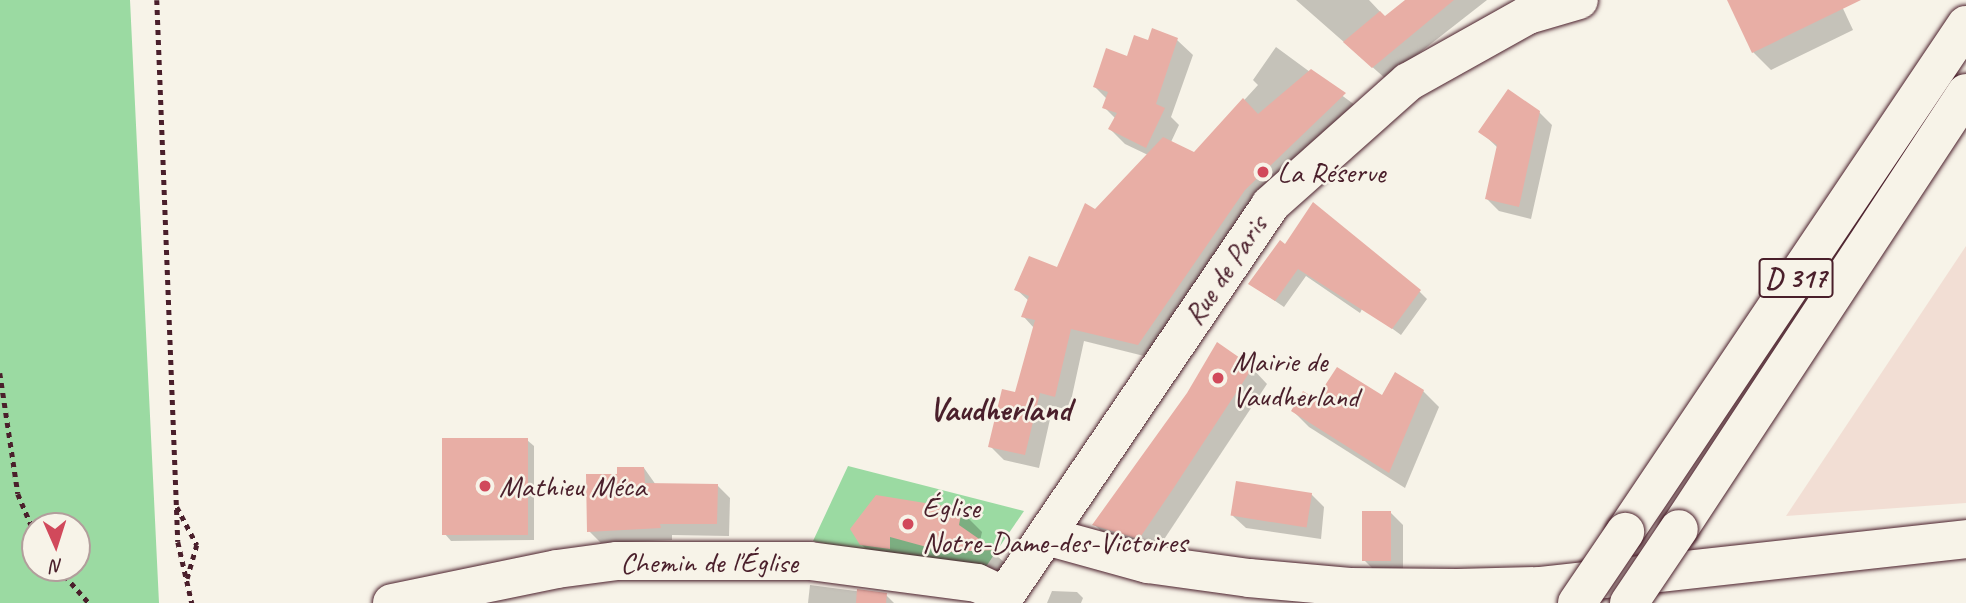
<!DOCTYPE html>
<meta charset="utf-8">
<style>
body{margin:0}
#map{position:relative;width:1966px;height:603px;overflow:hidden;background:#f7f3e8;font-family:Caveat,sans-serif}
div>[style]{position:absolute}
.built>*{inset:0;background:#f2ded4}
.green>*{inset:0;background:#9bdaa2}
.shadow>*{inset:0;background:#0003}
.building>*{inset:0;background:#e8aea5;transform-origin:0 0}
.path>*{height:4.5px;margin-top:-2.25px;transform-origin:0;background:repeating-linear-gradient(90deg,#4a1f2b 0 5px,transparent 0 10px)}
.roads{filter:drop-shadow(0 0 2px #4a1f2b) drop-shadow(0 0 2px #4a1f2b)}
.minor>*{height:38px;margin:-19px;padding:0 19px;transform-origin:19px;border-radius:19px;background:#f7f3e8}
.major>*{height:38px;margin:-19px;padding:0 19px;transform-origin:19px;border-radius:19px;background:#f7f3e8}
.bridges{filter:drop-shadow(0 0 2px #4a1f2b) drop-shadow(0 0 2px #4a1f2b)}
.major-bridge>*{height:38px;margin:-19px;padding:0 19px;transform-origin:19px;border-radius:19px;background:#f7f3e8}
.dots>*{width:19px;height:19px;translate:-50% -50%;box-sizing:border-box;border:4px solid #f7f3e8;border-radius:50%}
span{translate:-50% -50%;white-space:nowrap;text-align:center;line-height:1.15;-webkit-text-stroke:5px #f7f3e8;paint-order:stroke}
.shield-label span{padding:2px 5px;background:#f7f3e8;border:2px solid;border-radius:5px;-webkit-text-stroke-width:0}
.shield-label{font-size:28px;color:#4a1f2b;font-weight:700}
.poi-label{font-size:30px;color:#4a1f2b}
.left{translate:0 -50%;text-align:left}
.street-label{font-size:30px;color:#4a1f2b}
.quarter-label{font-size:33px;color:#4a1f2b;font-weight:700}
.north{position:absolute;left:21px;top:512px;width:70px;height:70px;box-sizing:border-box;background:#f7f3e8;border:2px solid #b29e9c;border-radius:50%;rotate:177deg;font-size:19px;font-weight:700;line-height:28px;text-align:center;color:#4a1f2b}
.north::after{content:'';display:block;margin:auto;width:24px;height:32px;background:#d1495b;clip-path:polygon(50% 0,100% 100%,50% 72%,0 100%)}
</style>
<div id="map">
<div class="built">
<i style="clip-path:polygon(1966px 246px,1966px 503px,1786px 516px)"></i>
</div>
<div class="green">
<i style="clip-path:polygon(evenodd,0 0,130px 0,159px 603px,0 603px,0 0,77px 526px,77px 568px,35px 568px,35px 526px,77px 526px)"></i>
<i style="clip-path:polygon(848px 466px,1024px 511px,985px 568px,878px 557px,813px 541px)"></i>
</div>
<div class="shadow">
<i style="clip-path:polygon(1296px 0,1369px 0,1386px 18px,1407px 0,1487px 0,1386px 79px)"></i>
<i style="clip-path:polygon(1729px 0,1839px 0,1853px 30px,1771px 70px,1753px 52px)"></i>
<i style="clip-path:polygon(1177px 40px,1193px 55px,1171px 117px,1179px 125px,1171px 142px,1195px 154px,1258px 85px,1253px 80px,1276px 47px,1359px 108px,1152px 358px,1084px 341px,1069px 410px,1053px 406px,1039px 468px,1004px 460px,990px 446px,1016px 394px,1034px 328px,1023px 316px,1029px 301px,1016px 289px,1058px 270px,1095px 211px,1148px 155px,1125px 144px,1110px 129px,1116px 119px,1104px 107px,1107px 99px,1095px 87px,1149px 42px)"></i>
<i style="clip-path:polygon(1539px 112px,1552px 125px,1531px 219px,1499px 211px,1487px 199px,1498px 148px,1480px 131px)"></i>
<i style="clip-path:polygon(1285px 246px,1420px 292px,1427px 299px,1401px 335px,1363px 307px,1360px 313px,1306px 276px,1284px 307px,1250px 284px)"></i>
<i style="clip-path:polygon(1252px 368px,1267px 384px,1155px 553px,1110px 540px,1095px 525px)"></i>
<i style="clip-path:polygon(1423px 391px,1439px 407px,1405px 488px,1309px 427px,1293px 411px,1317px 402px)"></i>
<i style="clip-path:polygon(527px 440px,534px 446px,534px 540px,451px 541px,445px 534px)"></i>
<i style="clip-path:polygon(644px 468px,656px 485px,718px 486px,730px 498px,729px 536px,672px 535px,672px 540px,601px 543px,589px 531px,619px 476px)"></i>
<i style="clip-path:polygon(1311px 494px,1324px 507px,1321px 539px,1246px 528px,1233px 516px)"></i>
<i style="clip-path:polygon(961px 511px,982px 532px,980px 541px,1013px 570px,967px 573px,883px 566px,861px 544px)"></i>
<i style="clip-path:polygon(1390px 512px,1403px 525px,1403px 574px,1377px 573px,1364px 560px)"></i>
<i style="clip-path:polygon(810px 585px,886px 595px,894px 603px,808px 603px)"></i>
<i style="clip-path:polygon(1052px 591px,1077px 592px,1083px 598px,1081px 603px,1047px 603px)"></i>
</div>
<div class="building">
<i style="clip-path:polygon(1405px 0,1454px 0,1372px 68px,1343px 42px,1380px 11px,1385px 16px)"></i>
<i style="clip-path:polygon(1727px 0,1861px 0,1752px 53px)"></i>
<i style="clip-path:polygon(1152px 28px,1178px 38px,1156px 104px,1165px 108px,1146px 148px,1108px 129px,1117px 113px,1102px 108px,1108px 92px,1093px 87px,1106px 48px,1127px 56px,1134px 35px,1148px 40px)"></i>
<i style="clip-path:polygon(1311px 69px,1346px 93px,1245px 190px,1138px 345px,1071px 329px,1055px 397px,1040px 393px,1025px 455px,988px 447px,1002px 389px,1015px 392px,1035px 320px,1021px 317px,1029px 296px,1014px 290px,1029px 256px,1057px 267px,1085px 203px,1095px 209px,1163px 137px,1194px 152px,1243px 98px,1258px 114px)"></i>
<i style="clip-path:polygon(1508px 89px,1540px 111px,1519px 207px,1485px 199px,1497px 145px,1478px 132px)"></i>
<i style="clip-path:polygon(1313px 202px,1421px 290px,1392px 329px,1298px 269px,1275px 301px,1248px 284px,1280px 240px,1285px 244px)"></i>
<i style="clip-path:polygon(1217px 342px,1253px 367px,1173px 489px,1139px 539px,1092px 525px,1187px 393px)"></i>
<i style="clip-path:polygon(1337px 367px,1382px 395px,1395px 372px,1424px 390px,1389px 473px,1291px 411px,1303px 391px,1316px 399px)"></i>
<i style="left:442px;top:438px;width:86px;height:97px"></i>
<i style="clip-path:polygon(617px 467px,644px 467px,645px 483px,718px 484px,717px 524px,660px 524px,661px 528px,587px 532px,586px 474px,617px 474px)"></i>
<i style="left:1236px;top:481px;width:77px;height:35px;rotate:9deg"></i>
<i style="clip-path:polygon(876px 495px,962px 509px,959px 525px,995px 550px,945px 552px,890px 537px,890px 549px,860px 545px,850px 529px)"></i>
<i style="left:1362px;top:511px;width:29px;height:50px"></i>
<i style="clip-path:polygon(857px 589px,887px 593px,886px 603px,856px 603px)"></i>
</div>
<div class="path">
<i style="left:157px;top:0;width:542px;rotate:87.78deg"></i>
<i style="left:178px;top:542px;width:63px;rotate:77.1deg"></i>
<i style="left:0;top:373px;width:122px;rotate:81.5deg"></i>
<i style="left:18px;top:494px;width:43px;rotate:67deg"></i>
<i style="left:177px;top:507px;width:43px;rotate:62.2deg"></i>
<i style="left:197px;top:545px;width:35px;rotate:106deg"></i>
<i style="left:58px;top:568px;width:47px;rotate:48.5deg"></i>
</div>
<div class="roads">
<div class="minor">
<i style="left:1528px;top:15px;width:53px;rotate:-16.4deg"></i>
<i style="left:1046px;top:536px;width:106px;rotate:15.4deg"></i>
<i style="left:1148px;top:564px;width:102px;rotate:7.9deg"></i>
<i style="left:1249px;top:578px;width:101px;rotate:5.1deg"></i>
<i style="left:1350px;top:587px;width:107px;rotate:0.5deg"></i>
<i style="left:1457px;top:588px;width:84px;rotate:-1.4deg"></i>
<i style="left:1541px;top:586px;width:428px;rotate:-6.3deg"></i>
<i style="left:392px;top:603px;width:168px;rotate:-11.6deg"></i>
<i style="left:557px;top:569px;width:61px;rotate:-7.6deg"></i>
<i style="left:617px;top:561px;width:193px"></i>
<i style="left:810px;top:561px;width:168px;rotate:7.5deg"></i>
<i style="left:977px;top:583px;width:31px;rotate:25deg"></i>
<i style="left:1000px;top:603px;width:481px;rotate:-55.8deg"></i>
<i style="left:1270px;top:205px;width:185px;rotate:-41.7deg"></i>
<i style="left:1408px;top:82px;width:137px;rotate:-29.2deg"></i>
<i style="left:1528px;top:15px;width:23px;rotate:-41deg"></i>
</div>
<div class="major">
<i style="left:1679px;top:529px;width:522px;rotate:-56.64deg"></i>
<i style="left:1625px;top:532px;width:611px;rotate:-56.08deg"></i>
</div>
</div>
<div class="bridges">
<div class="major-bridge">
<i style="left:1577px;top:603px;width:86px;rotate:-55.9deg"></i>
<i style="left:1629px;top:603px;width:89px;rotate:-56deg"></i>
</div>
</div>
<div class="dots">
<i style="left:1263px;top:172px;background:#d1495b"></i>
<i style="left:1218px;top:378px;background:#d1495b"></i>
<i style="left:485px;top:486px;background:#d1495b"></i>
<i style="left:908px;top:524px;background:#d1495b"></i>
</div>
<div class="shield-label">
<span style="left:1796px;top:278px">D 317</span>
</div>
<div class="poi-label">
<span class="left" style="left:1277px;top:172px">La Réserve</span>
<span class="left" style="left:1232px;top:378px">Mairie de<br>Vaudherland</span>
<span class="left" style="left:499px;top:486px">Mathieu Méca</span>
<span class="left" style="left:922px;top:524px">Église<br>Notre-Dame-des-Victoires</span>
</div>
<div class="street-label">
<span style="left:1225px;top:270px;rotate:-56deg">Rue de Paris</span>
<span style="left:709px;top:562px">Chemin de l'Église</span>
</div>
<div class="quarter-label">
<span style="left:1000px;top:410px">Vaudherland</span>
</div>
<div class="north">N</div>
</div>
